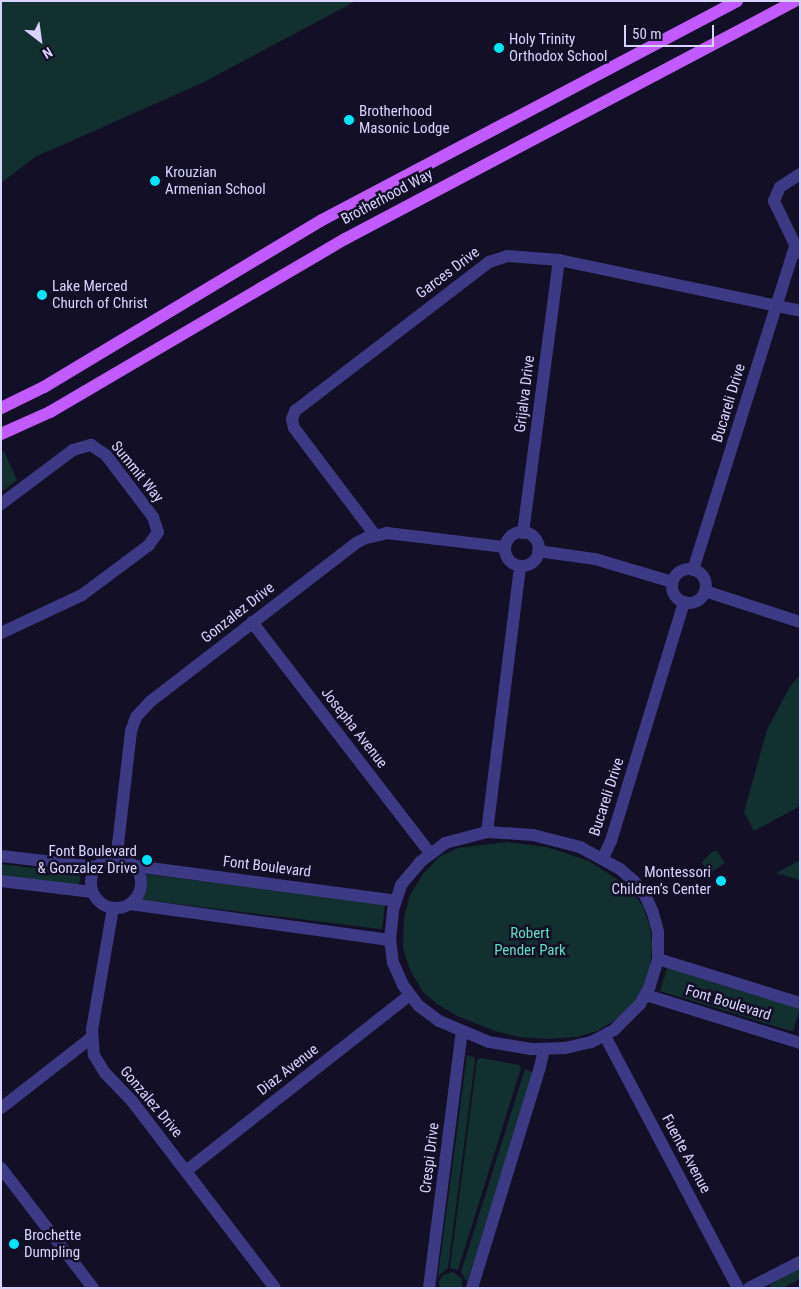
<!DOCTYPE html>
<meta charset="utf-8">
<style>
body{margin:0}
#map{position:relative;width:801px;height:1289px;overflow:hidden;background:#130f26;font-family:"Roboto Condensed",sans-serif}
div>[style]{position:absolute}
.green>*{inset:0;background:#12302f;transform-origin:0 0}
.minor>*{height:12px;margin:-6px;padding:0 6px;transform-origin:6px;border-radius:6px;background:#3d3a85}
.minor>.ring{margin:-6px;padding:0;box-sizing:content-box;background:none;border:12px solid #3d3a85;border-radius:50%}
.major>*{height:12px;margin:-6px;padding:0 6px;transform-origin:6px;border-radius:6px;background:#c25bff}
.dots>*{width:14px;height:14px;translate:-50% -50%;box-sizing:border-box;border:2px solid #130f26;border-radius:50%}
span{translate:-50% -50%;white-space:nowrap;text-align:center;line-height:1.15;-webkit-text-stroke:5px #130f26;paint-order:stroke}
.poi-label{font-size:15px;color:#d9d4ff}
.left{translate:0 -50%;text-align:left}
.right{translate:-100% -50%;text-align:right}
.street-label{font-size:15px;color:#d9d4ff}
.park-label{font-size:15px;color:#5fe0c0}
.frame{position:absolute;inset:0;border:2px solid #d9d4ff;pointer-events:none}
.north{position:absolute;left:15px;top:15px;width:50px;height:50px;-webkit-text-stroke:4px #130f26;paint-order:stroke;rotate:150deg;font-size:14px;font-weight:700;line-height:20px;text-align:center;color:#d9d4ff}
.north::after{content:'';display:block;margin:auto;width:18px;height:22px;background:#d9d4ff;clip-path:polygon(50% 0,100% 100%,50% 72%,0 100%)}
.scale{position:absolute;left:624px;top:25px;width:90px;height:22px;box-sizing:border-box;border:2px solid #d9d4ff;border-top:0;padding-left:6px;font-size:15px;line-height:18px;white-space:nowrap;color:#d9d4ff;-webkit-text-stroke:4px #130f26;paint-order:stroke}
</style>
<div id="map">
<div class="green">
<i style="clip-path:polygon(1px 1px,356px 1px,202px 83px,35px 157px,1px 183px)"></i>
<i style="clip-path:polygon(4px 451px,17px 480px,1px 492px,1px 452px)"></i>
<i style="clip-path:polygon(800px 675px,800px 806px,754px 831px,744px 812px,767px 730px,789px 688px)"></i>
<i style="clip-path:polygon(507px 842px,547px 847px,589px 861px,629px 887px,643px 906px,650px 927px,652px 946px,650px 965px,644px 984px,635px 1001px,619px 1018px,597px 1031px,577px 1037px,547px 1039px,519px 1037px,495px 1031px,457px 1016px,437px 1004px,423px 992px,411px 972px,403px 949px,404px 917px,410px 895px,423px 874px,439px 857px,458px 848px)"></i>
<i style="clip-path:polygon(717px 851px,725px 863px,709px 874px,702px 862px,712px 852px)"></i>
<i style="clip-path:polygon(800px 860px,800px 880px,776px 873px)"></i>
<i style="left:1px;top:864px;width:80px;height:11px;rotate:7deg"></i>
<i style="left:145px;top:874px;width:242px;height:26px;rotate:7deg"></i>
<i style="left:667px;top:968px;width:139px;height:24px;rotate:17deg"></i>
<i style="clip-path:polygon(467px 1055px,474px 1057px,475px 1061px,448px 1268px,438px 1276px)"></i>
<i style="clip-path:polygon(481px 1058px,519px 1065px,521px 1068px,458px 1270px,450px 1268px,477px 1060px)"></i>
<i style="clip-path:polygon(525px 1069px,534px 1073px,467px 1282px,461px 1272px)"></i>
<i style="clip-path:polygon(800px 1267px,800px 1279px,783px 1288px,769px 1288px,771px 1284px)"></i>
<i style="clip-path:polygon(453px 1272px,462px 1279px,462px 1288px,440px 1288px,439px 1281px,443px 1275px)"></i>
</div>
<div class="minor">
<i style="left:799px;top:253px;width:58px;rotate:-115.7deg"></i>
<i style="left:774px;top:201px;width:15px;rotate:-67deg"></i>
<i style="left:780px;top:187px;width:24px;rotate:-33deg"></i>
<i style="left:1px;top:504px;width:90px;rotate:-36.9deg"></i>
<i style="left:73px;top:450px;width:19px;rotate:-16deg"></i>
<i style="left:91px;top:445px;width:18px;rotate:34deg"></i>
<i style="left:106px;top:455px;width:78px;rotate:52.8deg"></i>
<i style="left:153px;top:517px;width:16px;rotate:72deg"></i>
<i style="left:158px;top:532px;width:16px;rotate:125deg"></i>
<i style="left:149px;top:545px;width:84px;rotate:143.3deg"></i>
<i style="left:82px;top:595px;width:89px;rotate:154.9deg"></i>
<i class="ring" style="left:505px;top:532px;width:22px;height:22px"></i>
<i style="left:523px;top:533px;width:275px;rotate:-82.5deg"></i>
<i style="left:375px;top:535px;width:134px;rotate:-127.1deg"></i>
<i style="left:294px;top:428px;width:9px;rotate:-103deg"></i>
<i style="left:292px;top:419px;width:9px;rotate:-69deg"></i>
<i style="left:295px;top:411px;width:245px;rotate:-37.5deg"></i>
<i style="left:489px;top:262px;width:19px;rotate:-18deg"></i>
<i style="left:507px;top:256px;width:52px;rotate:4.4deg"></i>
<i style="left:559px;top:260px;width:246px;rotate:11.9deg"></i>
<i style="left:538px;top:551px;width:58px;rotate:8deg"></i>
<i style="left:595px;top:559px;width:80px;rotate:16.6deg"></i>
<i class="ring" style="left:672px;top:569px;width:22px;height:22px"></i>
<i style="left:693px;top:570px;width:340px;rotate:-72.5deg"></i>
<i style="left:705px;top:591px;width:100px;rotate:18.1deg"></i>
<i style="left:252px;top:622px;width:292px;rotate:52.4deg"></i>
<i style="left:487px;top:832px;width:46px;rotate:3.7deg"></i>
<i style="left:533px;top:835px;width:49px;rotate:14.3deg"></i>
<i style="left:580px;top:847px;width:46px;rotate:28.8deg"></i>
<i style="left:620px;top:869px;width:18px;rotate:41deg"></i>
<i style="left:634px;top:881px;width:20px;rotate:53deg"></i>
<i style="left:646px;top:897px;width:17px;rotate:66deg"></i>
<i style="left:653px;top:913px;width:20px;rotate:75deg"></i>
<i style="left:658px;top:932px;width:27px;rotate:90deg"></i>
<i style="left:658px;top:959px;width:28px;rotate:107deg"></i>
<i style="left:650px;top:986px;width:21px;rotate:119deg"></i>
<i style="left:640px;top:1004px;width:37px;rotate:135deg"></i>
<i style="left:614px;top:1030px;width:26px;rotate:152deg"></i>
<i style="left:591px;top:1042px;width:28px;rotate:167deg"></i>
<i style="left:564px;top:1048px;width:33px;rotate:178deg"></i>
<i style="left:531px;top:1049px;width:43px;rotate:-170.5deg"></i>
<i style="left:489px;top:1042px;width:54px;rotate:-157.2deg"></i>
<i style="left:439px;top:1021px;width:26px;rotate:-143deg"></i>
<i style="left:418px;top:1005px;width:25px;rotate:-127deg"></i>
<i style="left:403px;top:985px;width:24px;rotate:-114deg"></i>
<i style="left:393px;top:963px;width:23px;rotate:-97deg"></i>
<i style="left:390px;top:940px;width:30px;rotate:-84deg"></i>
<i style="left:393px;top:910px;width:26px;rotate:-72deg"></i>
<i style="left:401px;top:885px;width:30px;rotate:-50deg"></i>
<i style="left:420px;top:862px;width:31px;rotate:-37deg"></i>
<i style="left:445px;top:843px;width:43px;rotate:-14.7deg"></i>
<i style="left:487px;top:832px;width:268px;rotate:-82.9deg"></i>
<i style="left:1px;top:856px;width:96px;rotate:6.6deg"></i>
<i class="ring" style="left:91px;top:858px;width:38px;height:38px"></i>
<i style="left:119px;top:858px;width:14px;rotate:-94deg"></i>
<i style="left:118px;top:844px;width:114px;rotate:-83.4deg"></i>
<i style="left:131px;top:731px;width:15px;rotate:-70deg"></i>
<i style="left:136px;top:717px;width:22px;rotate:-47deg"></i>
<i style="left:151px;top:701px;width:259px;rotate:-37.6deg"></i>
<i style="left:356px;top:543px;width:11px;rotate:-27deg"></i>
<i style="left:366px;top:538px;width:22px;rotate:-13deg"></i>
<i style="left:387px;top:533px;width:119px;rotate:6.8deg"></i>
<i style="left:603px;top:858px;width:19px;rotate:-65deg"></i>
<i style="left:611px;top:841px;width:250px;rotate:-73deg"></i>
<i style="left:135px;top:866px;width:263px;rotate:7.6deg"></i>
<i style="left:1px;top:881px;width:92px;rotate:6.9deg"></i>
<i style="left:130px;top:904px;width:262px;rotate:7.9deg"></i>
<i style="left:113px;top:908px;width:123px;rotate:99.8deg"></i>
<i style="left:92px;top:1029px;width:26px;rotate:86deg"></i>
<i style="left:94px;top:1055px;width:21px;rotate:59deg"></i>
<i style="left:105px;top:1073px;width:39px;rotate:46deg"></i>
<i style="left:132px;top:1101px;width:235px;rotate:52.6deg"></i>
<i style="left:658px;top:959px;width:149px;rotate:17.2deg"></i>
<i style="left:646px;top:995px;width:161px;rotate:17.3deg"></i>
<i style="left:605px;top:1036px;width:285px;rotate:62.2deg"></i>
<i style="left:1px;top:1108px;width:114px;rotate:-37.9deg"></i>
<i style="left:1px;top:1168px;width:151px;rotate:52.5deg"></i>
<i style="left:186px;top:1171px;width:285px;rotate:-38.2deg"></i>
<i style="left:429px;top:1288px;width:258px;rotate:-82.7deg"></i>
<i style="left:472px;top:1288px;width:231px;rotate:-72.9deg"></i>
<i style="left:540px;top:1067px;width:18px;rotate:-77deg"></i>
<i style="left:749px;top:1288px;width:57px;rotate:-27deg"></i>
</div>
<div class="major">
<i style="left:1px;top:408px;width:48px;rotate:-26deg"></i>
<i style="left:44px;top:387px;width:324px;rotate:-31deg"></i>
<i style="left:322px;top:220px;width:469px;rotate:-27.8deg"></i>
<i style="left:1px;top:434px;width:54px;rotate:-24.2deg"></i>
<i style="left:50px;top:412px;width:342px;rotate:-30.4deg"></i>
<i style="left:345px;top:239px;width:509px;rotate:-27.87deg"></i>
</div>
<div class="dots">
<i style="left:499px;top:48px;background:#00e5ff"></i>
<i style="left:349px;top:120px;background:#00e5ff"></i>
<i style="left:155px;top:181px;background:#00e5ff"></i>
<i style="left:42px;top:295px;background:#00e5ff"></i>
<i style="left:147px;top:860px;background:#00e5ff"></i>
<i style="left:721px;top:881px;background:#00e5ff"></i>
<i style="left:14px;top:1244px;background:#00e5ff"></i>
</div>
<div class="poi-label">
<span class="left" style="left:509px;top:48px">Holy Trinity<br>Orthodox School</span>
<span class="left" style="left:359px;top:120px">Brotherhood<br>Masonic Lodge</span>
<span class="left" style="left:165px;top:181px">Krouzian<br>Armenian School</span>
<span class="left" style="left:52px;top:295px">Lake Merced<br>Church of Christ</span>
<span class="right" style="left:137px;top:860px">Font Boulevard<br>&amp; Gonzalez Drive</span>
<span class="right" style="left:711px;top:881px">Montessori<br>Children’s Center</span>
<span class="left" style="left:24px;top:1244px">Brochette<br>Dumpling</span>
</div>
<div class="street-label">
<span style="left:387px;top:197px;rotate:-28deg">Brotherhood Way</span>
<span style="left:448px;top:273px;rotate:-37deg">Garces Drive</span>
<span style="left:525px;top:394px;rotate:-83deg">Grijalva Drive</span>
<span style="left:729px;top:403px;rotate:-73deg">Bucareli Drive</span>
<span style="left:137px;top:472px;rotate:51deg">Summit Way</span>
<span style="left:238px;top:613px;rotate:-38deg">Gonzalez Drive</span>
<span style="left:354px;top:728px;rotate:52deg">Josepha Avenue</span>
<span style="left:607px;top:797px;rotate:-72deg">Bucareli Drive</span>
<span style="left:267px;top:867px;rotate:7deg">Font Boulevard</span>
<span style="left:728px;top:1003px;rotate:17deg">Font Boulevard</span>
<span style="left:288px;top:1070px;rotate:-38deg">Diaz Avenue</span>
<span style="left:151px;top:1102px;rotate:50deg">Gonzalez Drive</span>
<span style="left:686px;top:1154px;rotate:62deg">Fuente Avenue</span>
<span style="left:430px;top:1158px;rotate:-83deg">Crespi Drive</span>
</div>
<div class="park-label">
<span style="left:530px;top:942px">Robert<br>Pender Park</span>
</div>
<div class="frame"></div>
<div class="north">N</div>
<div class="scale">50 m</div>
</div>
